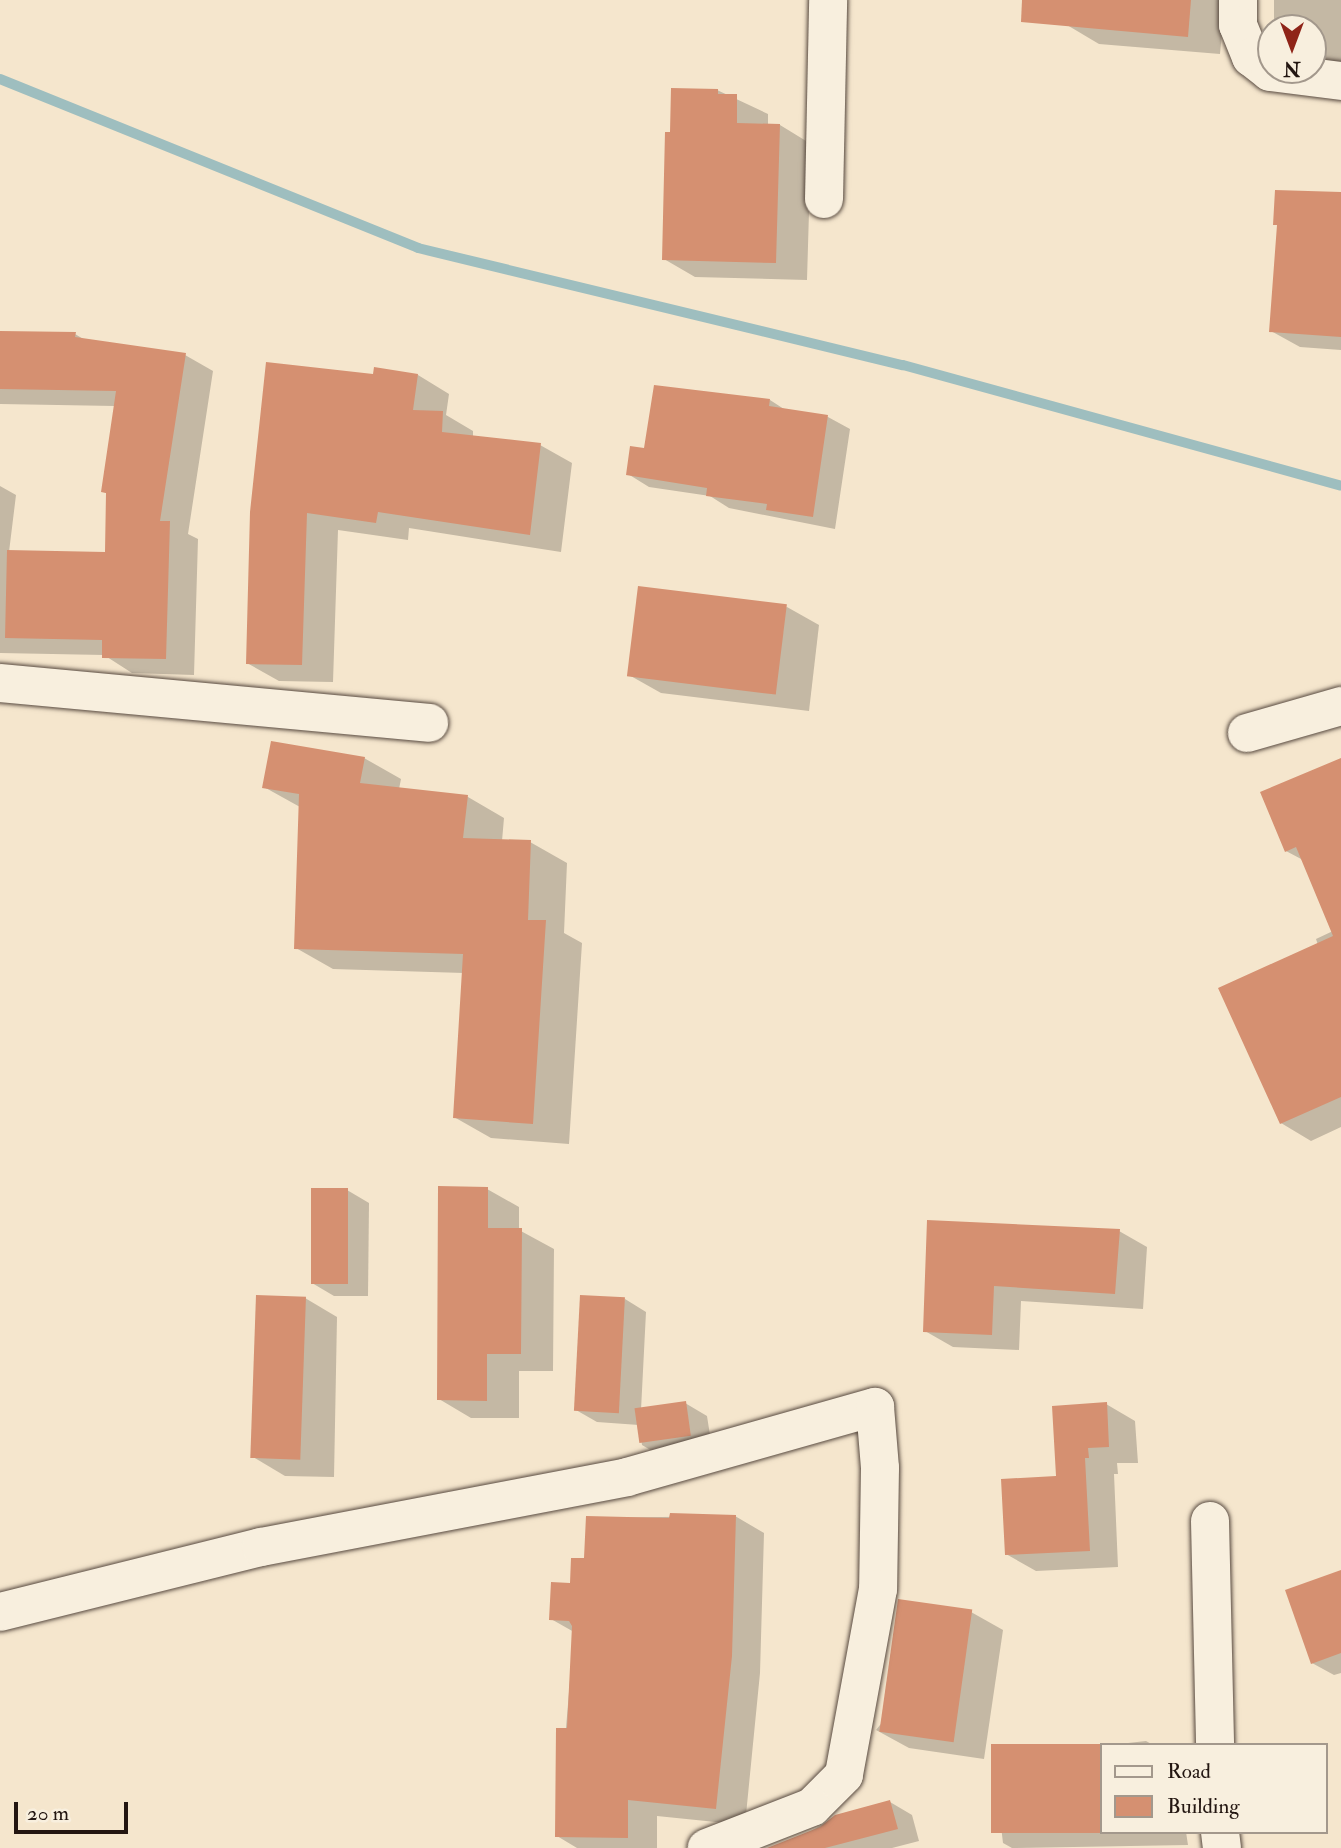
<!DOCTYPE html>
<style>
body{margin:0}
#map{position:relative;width:1341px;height:1848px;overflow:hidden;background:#f5e6cd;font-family:"IM FELL Double Pica",serif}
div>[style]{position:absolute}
.shadow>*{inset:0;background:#0003}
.stream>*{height:10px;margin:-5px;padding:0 5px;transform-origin:5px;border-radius:5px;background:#9ebebf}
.building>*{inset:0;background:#d59071;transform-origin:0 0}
.roads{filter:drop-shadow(0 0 2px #584a40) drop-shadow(0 0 2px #584a40)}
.minor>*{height:38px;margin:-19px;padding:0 19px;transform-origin:19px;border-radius:19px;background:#f8efde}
span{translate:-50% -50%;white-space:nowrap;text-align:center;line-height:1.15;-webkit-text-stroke:5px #f8efde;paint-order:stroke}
.legend{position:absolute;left:1100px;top:1743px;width:228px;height:91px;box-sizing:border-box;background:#f8efde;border:2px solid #a3988c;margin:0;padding:9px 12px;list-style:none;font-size:21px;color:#231611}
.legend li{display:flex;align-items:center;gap:14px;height:35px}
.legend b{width:35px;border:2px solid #a3988c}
.north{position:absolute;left:1257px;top:14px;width:70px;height:70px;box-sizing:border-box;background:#f8efde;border:2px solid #a3988c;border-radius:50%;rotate:180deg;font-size:19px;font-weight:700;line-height:28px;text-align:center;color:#231611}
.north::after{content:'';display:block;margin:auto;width:24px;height:32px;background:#8f2418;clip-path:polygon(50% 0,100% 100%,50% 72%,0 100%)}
.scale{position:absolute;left:14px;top:1802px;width:114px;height:32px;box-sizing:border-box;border:4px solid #231611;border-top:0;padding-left:9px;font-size:21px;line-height:24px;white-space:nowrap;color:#231611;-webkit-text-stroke:5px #f8efde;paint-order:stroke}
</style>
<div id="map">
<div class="shadow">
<i style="clip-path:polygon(1069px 0,1225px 0,1220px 54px,1099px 44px,1067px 25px)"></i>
<i style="clip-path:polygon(1274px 0,1341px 0,1341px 68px,1313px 68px,1313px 28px,1274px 28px)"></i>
<i style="clip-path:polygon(717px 90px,768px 114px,768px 125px,780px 125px,811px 144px,807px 280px,695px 277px,664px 259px)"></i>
<i style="clip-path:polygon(1341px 194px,1341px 350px,1300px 347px,1271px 331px)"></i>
<i style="clip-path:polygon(0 333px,75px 334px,85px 340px,185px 355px,213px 371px,188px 534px,198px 539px,194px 675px,132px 673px,104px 655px,0 653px,0 486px,16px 495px,9px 552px,106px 554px,108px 494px,102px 491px,115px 406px,0 404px)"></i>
<i style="clip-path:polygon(418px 375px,449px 394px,446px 415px,473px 431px,473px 437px,540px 445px,572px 463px,561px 552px,409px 528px,408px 540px,338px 530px,333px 682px,279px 681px,247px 663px,252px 512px,375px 376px)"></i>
<i style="clip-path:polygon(770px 400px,787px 411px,828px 417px,850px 429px,835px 529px,729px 508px,710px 496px,649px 487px,628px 474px,645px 450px)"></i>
<i style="clip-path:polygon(787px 607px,819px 625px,809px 711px,661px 693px,629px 675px)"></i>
<i style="clip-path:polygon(364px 758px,401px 779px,399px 789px,468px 797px,504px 818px,502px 841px,530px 842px,567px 863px,564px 933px,582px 943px,569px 1144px,491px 1138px,454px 1117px,464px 973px,333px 969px,296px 948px,300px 807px,264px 787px)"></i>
<i style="clip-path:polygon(1341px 762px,1341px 1127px,1311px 1141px,1281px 1123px,1318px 945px,1316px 939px,1333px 931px,1303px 860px,1286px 851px)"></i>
<i style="clip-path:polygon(487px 1189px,519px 1207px,519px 1230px,554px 1249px,553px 1371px,519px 1371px,519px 1418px,471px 1418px,439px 1399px)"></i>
<i style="clip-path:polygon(347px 1190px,369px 1203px,368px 1296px,334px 1296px,312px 1283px)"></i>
<i style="clip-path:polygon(929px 1221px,1119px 1231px,1147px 1247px,1143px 1309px,1021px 1301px,1019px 1350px,953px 1347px,925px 1331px)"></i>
<i style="clip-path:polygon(305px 1298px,337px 1317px,334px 1477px,285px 1476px,253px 1457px)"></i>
<i style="clip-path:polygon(625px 1299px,646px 1312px,641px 1410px,685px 1403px,707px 1416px,712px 1448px,664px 1458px,642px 1445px,639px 1425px,597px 1422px,576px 1410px)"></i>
<i style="clip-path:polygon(1106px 1404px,1135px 1421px,1138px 1463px,1117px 1463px,1118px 1474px,1114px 1474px,1118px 1567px,1036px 1571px,1006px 1554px)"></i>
<i style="clip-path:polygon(735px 1516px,764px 1533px,760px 1673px,745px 1825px,657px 1816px,657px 1848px,577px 1848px,557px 1836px,574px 1632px,551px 1619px,586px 1560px,587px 1518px)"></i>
<i style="clip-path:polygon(1341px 1571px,1341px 1673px,1334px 1675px,1312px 1663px)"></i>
<i style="clip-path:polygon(971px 1612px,1003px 1630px,984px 1759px,909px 1748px,876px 1730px)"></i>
<i style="clip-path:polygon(1146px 1741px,1153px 1745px,1110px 1745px)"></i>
<i style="clip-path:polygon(1101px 1746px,1101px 1832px,1186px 1832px,1188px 1845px,1012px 1848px,1003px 1843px,993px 1758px)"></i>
<i style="clip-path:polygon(890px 1802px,912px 1815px,919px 1841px,892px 1848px,810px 1848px,806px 1834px,835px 1817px)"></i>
</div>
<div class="stream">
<i style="left:0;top:79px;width:451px;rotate:22deg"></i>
<i style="left:418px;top:248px;width:499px;rotate:13.6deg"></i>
<i style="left:903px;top:365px;width:454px;rotate:15.4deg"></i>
</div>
<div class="building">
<i style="clip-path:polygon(1022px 0,1191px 0,1188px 37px,1021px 22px)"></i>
<i style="clip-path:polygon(671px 88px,718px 89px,718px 94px,737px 94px,737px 123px,780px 124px,776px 263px,662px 260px,665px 132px,670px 132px)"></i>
<i style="clip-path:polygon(1275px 190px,1341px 192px,1341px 337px,1269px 332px,1277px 225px,1273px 225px)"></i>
<i style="clip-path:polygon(0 331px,76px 332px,75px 337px,186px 353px,160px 521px,170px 521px,166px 659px,102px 658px,102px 640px,5px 638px,7px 550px,105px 552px,106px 493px,101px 492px,116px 391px,0 389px)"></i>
<i style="clip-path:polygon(266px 362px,373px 374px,374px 367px,418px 374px,413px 410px,443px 411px,442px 432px,541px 443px,530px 535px,378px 512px,376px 523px,307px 513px,302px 665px,246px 664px,250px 512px)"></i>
<i style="clip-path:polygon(654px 385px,770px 399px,769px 406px,828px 415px,813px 517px,766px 510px,767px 504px,706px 496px,707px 488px,626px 475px,630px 446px,644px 448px)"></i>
<i style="left:638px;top:586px;width:150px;height:91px;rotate:7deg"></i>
<i style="clip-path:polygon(271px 741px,365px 757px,360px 783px,468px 795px,463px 838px,531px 840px,528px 920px,546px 920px,533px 1124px,453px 1118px,463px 954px,294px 949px,299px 794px,262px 788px)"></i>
<i style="clip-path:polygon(1341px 758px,1341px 1097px,1280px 1124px,1218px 988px,1333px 936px,1296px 847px,1285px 852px,1260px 792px)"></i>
<i style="clip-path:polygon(438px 1186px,488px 1187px,488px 1228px,522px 1228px,521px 1354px,487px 1354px,487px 1401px,437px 1400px)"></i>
<i style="left:311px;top:1188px;width:37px;height:96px"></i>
<i style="clip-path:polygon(927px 1220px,1120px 1229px,1115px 1294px,994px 1286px,992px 1335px,923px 1332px)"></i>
<i style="left:256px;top:1295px;width:50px;height:163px;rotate:2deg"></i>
<i style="left:580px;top:1295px;width:45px;height:116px;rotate:3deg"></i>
<i style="left:686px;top:1401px;width:35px;height:52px;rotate:82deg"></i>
<i style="clip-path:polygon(1107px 1402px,1109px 1447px,1088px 1448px,1089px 1458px,1085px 1458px,1090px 1551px,1005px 1555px,1001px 1479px,1056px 1476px,1052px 1406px)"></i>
<i style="clip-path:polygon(670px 1513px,736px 1515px,732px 1656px,716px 1809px,628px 1800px,628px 1838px,555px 1837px,556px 1728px,567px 1728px,572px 1626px,569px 1621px,549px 1620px,551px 1582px,570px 1583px,571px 1558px,584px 1558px,586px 1516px,669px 1518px)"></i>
<i style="clip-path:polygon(1341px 1570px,1341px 1653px,1311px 1664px,1285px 1590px)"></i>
<i style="left:898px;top:1599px;width:75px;height:134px;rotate:8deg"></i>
<i style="left:1101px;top:1744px;width:89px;height:110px;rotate:90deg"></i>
<i style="clip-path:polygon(890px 1800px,898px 1829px,825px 1848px,767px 1848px,820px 1827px,835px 1815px)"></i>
</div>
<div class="roads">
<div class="minor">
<i style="left:1238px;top:0;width:25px;rotate:90deg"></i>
<i style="left:1238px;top:25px;width:35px;rotate:68deg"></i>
<i style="left:1251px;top:57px;width:24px;rotate:38deg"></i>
<i style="left:1270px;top:72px;width:72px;rotate:7.2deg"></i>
<i style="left:824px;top:199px;width:199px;rotate:-88.8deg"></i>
<i style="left:0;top:683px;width:431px;rotate:5.3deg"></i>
<i style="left:1247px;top:733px;width:98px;rotate:-16deg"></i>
<i style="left:1210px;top:1521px;width:224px;rotate:88.7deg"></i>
<i style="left:0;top:1612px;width:269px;rotate:-14deg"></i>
<i style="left:261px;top:1547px;width:373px;rotate:-10.8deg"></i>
<i style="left:627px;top:1477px;width:258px;rotate:-15.8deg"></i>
<i style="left:875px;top:1407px;width:61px;rotate:85.3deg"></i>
<i style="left:880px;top:1468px;width:121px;rotate:90.9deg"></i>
<i style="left:878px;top:1589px;width:189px;rotate:100.4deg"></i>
<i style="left:844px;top:1775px;width:45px;rotate:135deg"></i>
<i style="left:812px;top:1807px;width:113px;rotate:158.7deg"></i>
<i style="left:1220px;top:1832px;width:16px;rotate:83deg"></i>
</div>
</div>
<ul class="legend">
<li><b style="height:9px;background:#f8efde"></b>Road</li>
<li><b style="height:19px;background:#d59071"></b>Building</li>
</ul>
<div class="north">N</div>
<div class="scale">20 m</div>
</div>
